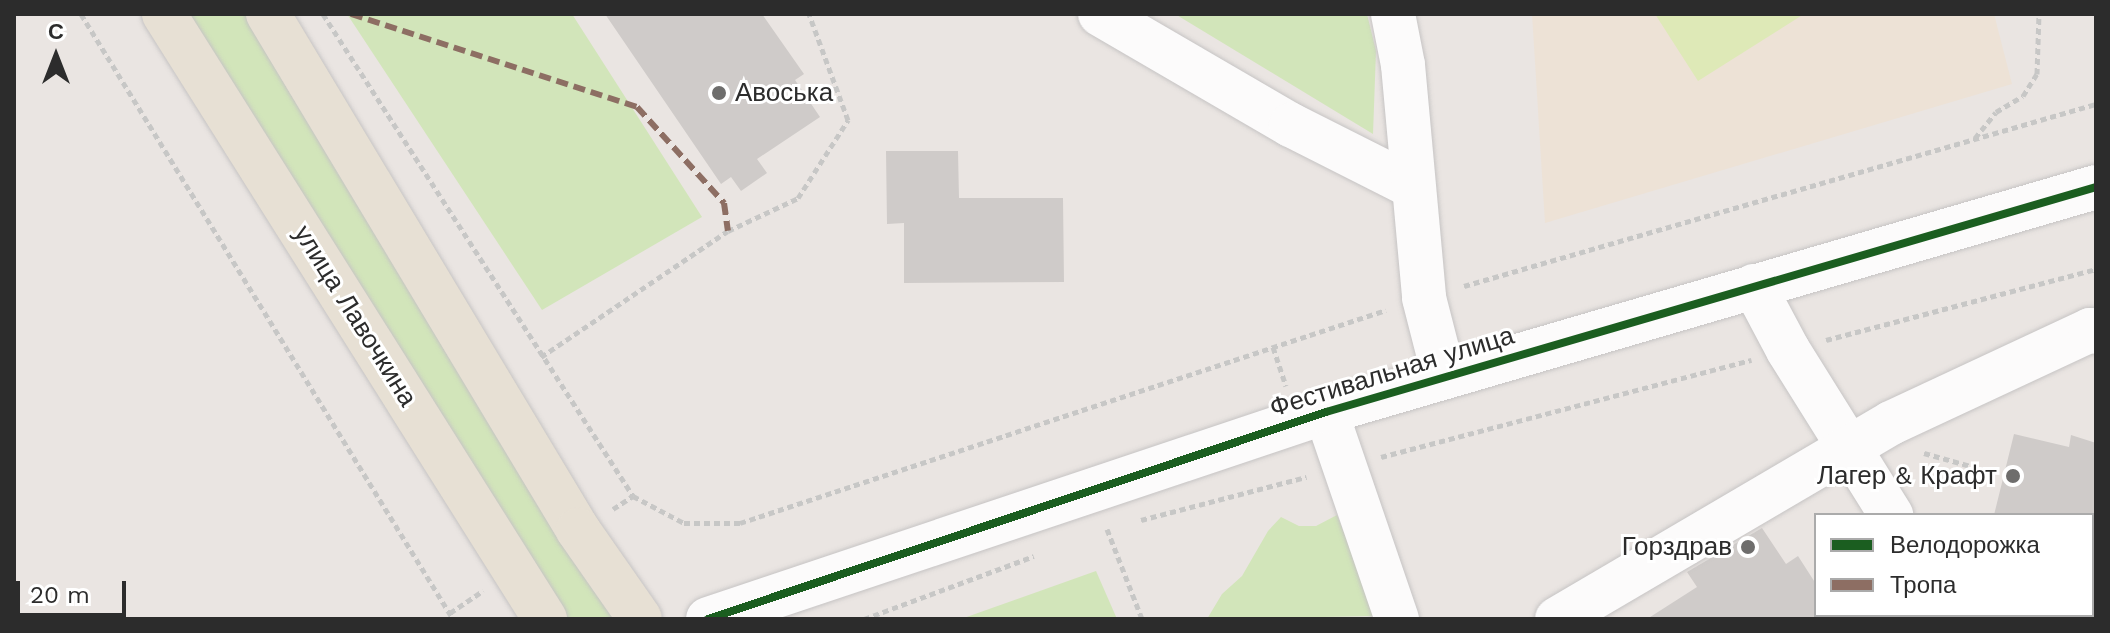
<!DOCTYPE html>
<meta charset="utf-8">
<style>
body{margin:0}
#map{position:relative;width:2110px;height:633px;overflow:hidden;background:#eae5e2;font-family:"Work Sans",sans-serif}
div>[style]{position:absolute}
.education>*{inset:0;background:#ede2d6}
.green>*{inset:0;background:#d2e5ba}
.pitch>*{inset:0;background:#dee9b7}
.building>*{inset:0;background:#cfcbc9}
.path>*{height:5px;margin-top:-2.5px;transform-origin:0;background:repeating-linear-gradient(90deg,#c7c7c6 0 6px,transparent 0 10px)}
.roads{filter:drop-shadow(0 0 2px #c6c4c4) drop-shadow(0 0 2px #c6c4c4)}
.minor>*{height:44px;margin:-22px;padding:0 22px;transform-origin:22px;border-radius:22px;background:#fcfbfb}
.major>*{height:44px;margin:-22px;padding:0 22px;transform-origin:22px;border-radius:22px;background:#e7e0d4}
.quiet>*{height:6px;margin-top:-3px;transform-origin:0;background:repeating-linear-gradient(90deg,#8d6e63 0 12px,transparent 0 18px)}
.cycleway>*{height:8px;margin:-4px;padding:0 4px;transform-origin:4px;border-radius:4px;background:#1b5e20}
.dots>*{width:22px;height:22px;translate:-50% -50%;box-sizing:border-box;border:4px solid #fff;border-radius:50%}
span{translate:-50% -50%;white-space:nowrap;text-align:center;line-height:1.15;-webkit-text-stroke:6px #fff;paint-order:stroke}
.poi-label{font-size:26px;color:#2c2c2c}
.left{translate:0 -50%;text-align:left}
.right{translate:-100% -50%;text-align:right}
.street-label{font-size:26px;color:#2c2c2c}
.frame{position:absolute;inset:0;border:16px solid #2c2c2c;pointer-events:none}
.legend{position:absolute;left:1814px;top:513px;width:280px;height:104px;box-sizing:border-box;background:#fff;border:2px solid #ababab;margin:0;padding:10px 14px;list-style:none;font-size:24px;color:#2c2c2c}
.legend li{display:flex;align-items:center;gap:16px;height:40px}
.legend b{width:40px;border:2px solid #ababab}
.north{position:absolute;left:16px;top:16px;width:80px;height:80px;-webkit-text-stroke:6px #fff;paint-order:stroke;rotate:0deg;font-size:22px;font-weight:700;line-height:32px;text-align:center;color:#2c2c2c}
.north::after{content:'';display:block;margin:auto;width:28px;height:36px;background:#2c2c2c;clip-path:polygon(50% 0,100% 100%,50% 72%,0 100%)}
.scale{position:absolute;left:16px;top:581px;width:110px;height:36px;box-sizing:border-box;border:4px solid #2c2c2c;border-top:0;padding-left:10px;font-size:24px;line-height:28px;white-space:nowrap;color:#2c2c2c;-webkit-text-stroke:6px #fff;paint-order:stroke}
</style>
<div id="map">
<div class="education">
<i style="clip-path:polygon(1532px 14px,1994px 14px,2012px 84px,1545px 223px)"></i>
</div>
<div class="green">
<i style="clip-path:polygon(164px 14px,268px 14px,640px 619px,545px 619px)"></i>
<i style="clip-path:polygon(347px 14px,572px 14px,702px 217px,542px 310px)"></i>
<i style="clip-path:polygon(1175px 14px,1367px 14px,1376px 51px,1373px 134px)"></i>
<i style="clip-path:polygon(1337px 515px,1377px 616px,1207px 619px,1222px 594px,1242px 576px,1268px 531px,1281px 517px,1299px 526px,1316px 526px)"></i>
<i style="clip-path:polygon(1096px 571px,1117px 619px,961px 619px)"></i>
</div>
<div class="pitch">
<i style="clip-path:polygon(1655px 14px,1804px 14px,1698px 81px)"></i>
</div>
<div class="building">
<i style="clip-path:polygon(605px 14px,762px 14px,804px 74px,795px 80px,820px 117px,757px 159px,767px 173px,741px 191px,731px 177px,721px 184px)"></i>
<i style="clip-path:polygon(886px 151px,958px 151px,959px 198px,1063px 198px,1064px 282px,904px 283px,904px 223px,887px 224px)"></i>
<i style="clip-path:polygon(2014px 434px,2069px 447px,2071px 435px,2096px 443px,2096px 515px,1994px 515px)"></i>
<i style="clip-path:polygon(1762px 528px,1786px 564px,1798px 556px,1816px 584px,1816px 619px,1647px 619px,1697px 587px,1687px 572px)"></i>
</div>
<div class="path">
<i style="left:81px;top:14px;width:710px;rotate:58.41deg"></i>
<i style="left:323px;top:14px;width:573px;rotate:57.25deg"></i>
<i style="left:633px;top:496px;width:58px;rotate:27.9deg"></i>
<i style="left:684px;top:523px;width:56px"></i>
<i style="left:740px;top:523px;width:680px;rotate:-18.25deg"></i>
<i style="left:1975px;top:138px;width:33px;rotate:-51deg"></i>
<i style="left:1996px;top:112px;width:31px;rotate:-31deg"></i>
<i style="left:2023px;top:96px;width:26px;rotate:-58deg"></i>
<i style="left:2037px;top:74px;width:60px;rotate:-88.1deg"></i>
<i style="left:1464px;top:286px;width:658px;rotate:-16.07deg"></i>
<i style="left:1826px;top:340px;width:279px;rotate:-14.7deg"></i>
<i style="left:1273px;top:347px;width:41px;rotate:71.6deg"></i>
<i style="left:541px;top:357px;width:225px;rotate:-34deg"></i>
<i style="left:728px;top:231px;width:77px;rotate:-25.2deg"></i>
<i style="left:798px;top:198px;width:93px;rotate:-57.3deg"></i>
<i style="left:848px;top:120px;width:113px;rotate:-110.2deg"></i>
<i style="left:1924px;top:453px;width:71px;rotate:15.6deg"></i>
<i style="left:1381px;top:457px;width:383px;rotate:-14.7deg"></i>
<i style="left:613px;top:509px;width:24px;rotate:-33deg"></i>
<i style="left:1141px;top:520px;width:171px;rotate:-14.6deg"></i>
<i style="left:1107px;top:529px;width:97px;rotate:68.7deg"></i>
<i style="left:450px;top:613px;width:40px;rotate:-34deg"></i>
<i style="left:864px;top:619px;width:181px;rotate:-20.3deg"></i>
</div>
<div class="roads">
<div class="minor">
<i style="left:1100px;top:14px;width:221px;rotate:30.2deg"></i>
<i style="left:1291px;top:125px;width:136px;rotate:26.8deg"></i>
<i style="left:1393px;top:14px;width:52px;rotate:78.9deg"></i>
<i style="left:1403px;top:65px;width:234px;rotate:84.8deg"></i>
<i style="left:1424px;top:298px;width:81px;rotate:75.6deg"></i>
<i style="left:1754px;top:286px;width:72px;rotate:62deg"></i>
<i style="left:1788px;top:350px;width:195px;rotate:58deg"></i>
<i style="left:1326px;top:412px;width:219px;rotate:71.1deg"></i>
<i style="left:1956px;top:617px;width:17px;rotate:7deg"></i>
<i style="left:708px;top:619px;width:652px;rotate:-18.52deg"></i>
<i style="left:1326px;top:412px;width:802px;rotate:-16.29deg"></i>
<i style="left:1557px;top:619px;width:387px;rotate:-30.4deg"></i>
<i style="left:1891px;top:423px;width:220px;rotate:-25deg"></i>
<i style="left:2090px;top:330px;width:6px;rotate:18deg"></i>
</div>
<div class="major">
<i style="left:164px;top:14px;width:715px;rotate:57.8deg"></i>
<i style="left:268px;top:14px;width:602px;rotate:59deg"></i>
<i style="left:578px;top:530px;width:108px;rotate:55.1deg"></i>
</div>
</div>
<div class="quiet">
<i style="left:351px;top:14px;width:301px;rotate:18deg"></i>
<i style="left:637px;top:107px;width:130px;rotate:47.8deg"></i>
<i style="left:724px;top:203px;width:28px;rotate:82deg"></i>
</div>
<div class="cycleway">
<i style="left:708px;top:619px;width:652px;rotate:-18.52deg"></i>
<i style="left:1326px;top:412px;width:802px;rotate:-16.29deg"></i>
</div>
<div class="dots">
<i style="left:719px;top:93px;background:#6e6d6c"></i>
<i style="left:2013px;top:476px;background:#6e6d6c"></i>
<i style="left:1748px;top:547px;background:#6e6d6c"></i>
</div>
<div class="poi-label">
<span class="left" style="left:735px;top:93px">Авоська</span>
<span class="right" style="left:1997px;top:476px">Лагер &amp; Крафт</span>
<span class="right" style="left:1732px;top:547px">Горздрав</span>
</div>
<div class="street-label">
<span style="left:355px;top:316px;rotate:58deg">улица Лавочкина</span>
<span style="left:1392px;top:372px;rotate:-17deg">Фестивальная улица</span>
</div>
<div class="frame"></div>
<ul class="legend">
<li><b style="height:10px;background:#1b5e20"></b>Велодорожка</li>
<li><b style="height:10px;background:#8d6e63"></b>Тропа</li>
</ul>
<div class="north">С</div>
<div class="scale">20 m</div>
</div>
